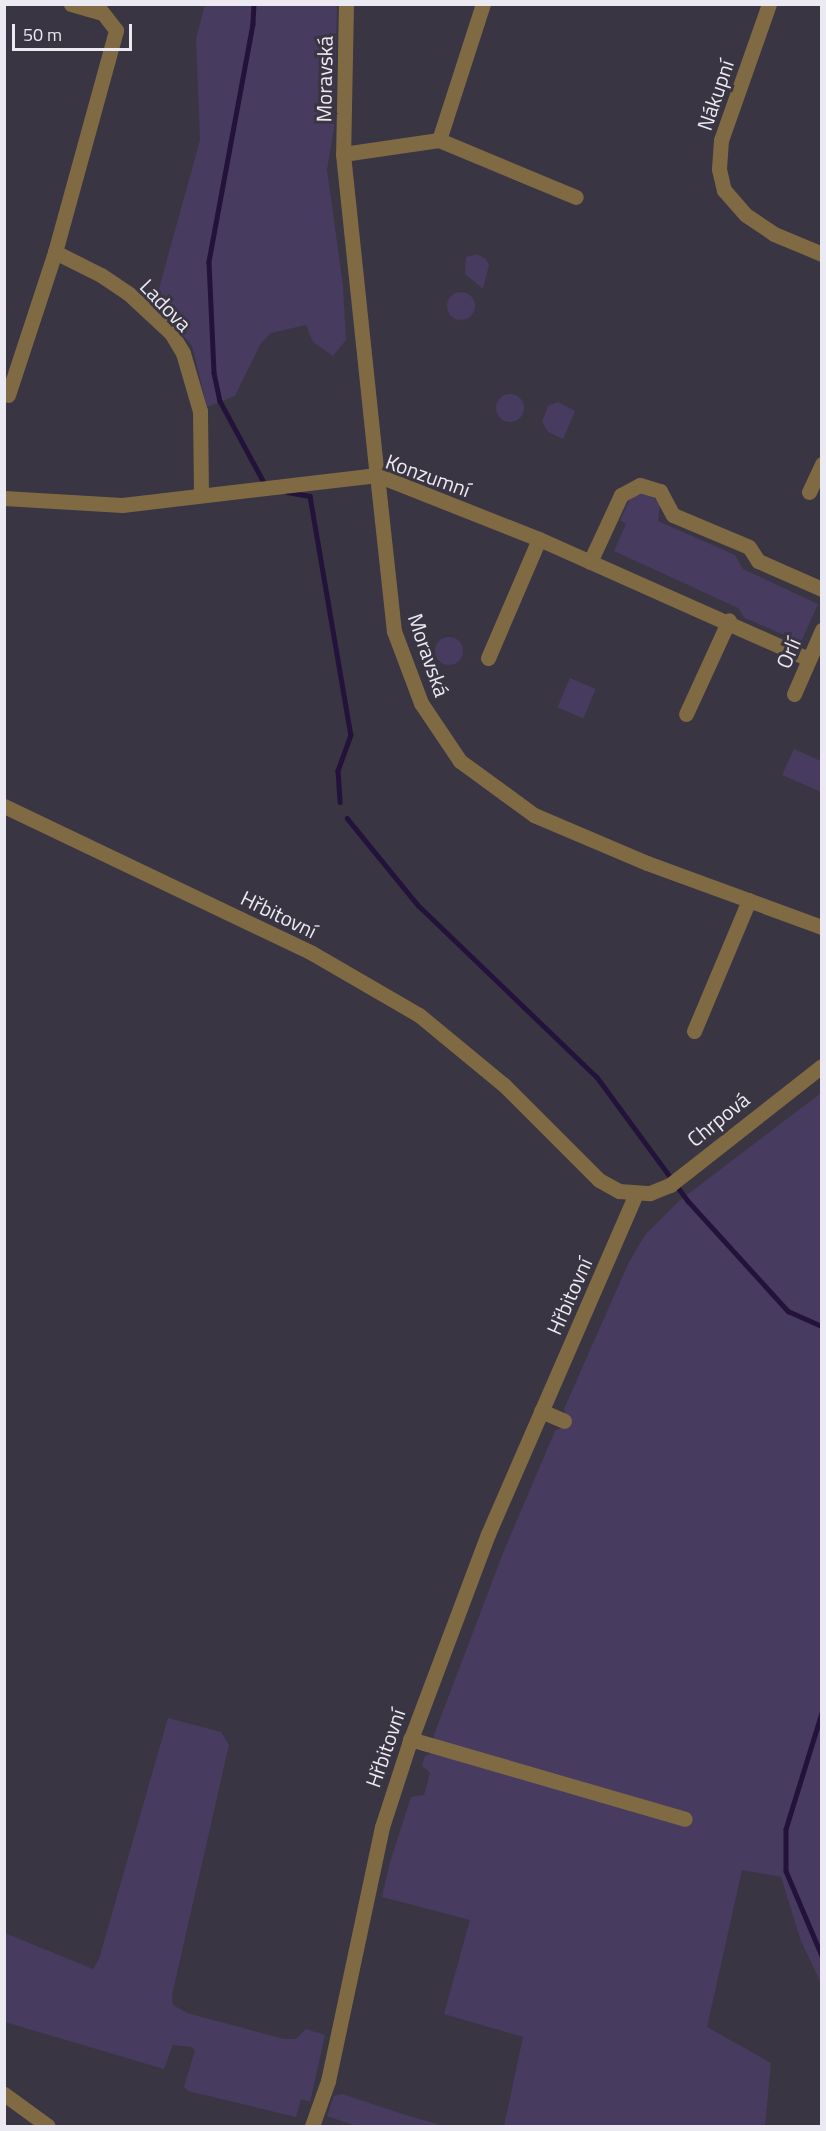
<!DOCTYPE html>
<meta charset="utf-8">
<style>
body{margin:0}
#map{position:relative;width:826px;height:2131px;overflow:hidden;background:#393542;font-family:"Titillium Web",sans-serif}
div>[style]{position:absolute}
.green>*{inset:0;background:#473c5f;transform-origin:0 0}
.round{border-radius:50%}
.stream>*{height:4.5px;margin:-2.25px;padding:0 2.25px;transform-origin:2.25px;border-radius:2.25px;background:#23133b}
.minor>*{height:15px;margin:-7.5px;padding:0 7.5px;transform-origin:7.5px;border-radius:7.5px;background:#806a44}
span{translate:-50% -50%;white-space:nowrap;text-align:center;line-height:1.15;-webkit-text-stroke:6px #393542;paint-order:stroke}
.street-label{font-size:21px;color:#ebe9f2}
.frame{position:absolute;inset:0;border:6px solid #ebe9f2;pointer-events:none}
.scale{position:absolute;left:12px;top:24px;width:120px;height:27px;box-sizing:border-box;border:3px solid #ebe9f2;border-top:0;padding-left:8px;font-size:18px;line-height:21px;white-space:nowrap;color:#ebe9f2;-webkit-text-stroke:4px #393542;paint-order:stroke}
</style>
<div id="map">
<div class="green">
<i style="clip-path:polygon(205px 5px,337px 5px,334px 128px,327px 170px,343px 286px,346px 340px,333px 356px,313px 342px,306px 325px,271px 333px,261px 343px,235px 396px,207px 407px,192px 346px,155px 303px,200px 140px,196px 39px)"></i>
<i style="clip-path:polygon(477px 254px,486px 259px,489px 265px,483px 289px,465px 274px,466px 257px)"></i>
<i class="round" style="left:447px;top:292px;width:28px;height:28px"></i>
<i class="round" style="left:496px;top:394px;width:28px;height:28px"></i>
<i style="clip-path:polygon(558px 402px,575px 411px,563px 439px,548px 432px,542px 422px,548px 406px)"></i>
<i style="clip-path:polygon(639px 493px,651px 495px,660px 504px,658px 521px,735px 555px,743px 569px,818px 604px,801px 642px,745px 618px,738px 608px,614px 551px,626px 524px,620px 520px,630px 499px)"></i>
<i class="round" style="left:435px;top:637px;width:28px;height:28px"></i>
<i style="left:570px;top:678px;width:28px;height:32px;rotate:23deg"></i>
<i style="clip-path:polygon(794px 749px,821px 761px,821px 792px,782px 775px)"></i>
<i style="clip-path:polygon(821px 1093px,821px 1983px,801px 1941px,781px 1877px,742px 1870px,707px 2027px,771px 2063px,765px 2126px,504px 2126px,523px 2037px,444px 2014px,470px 1920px,382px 1897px,390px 1862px,411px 1797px,424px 1795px,430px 1773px,422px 1766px,425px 1756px,434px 1752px,434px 1735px,503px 1553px,555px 1431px,561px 1428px,566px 1416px,564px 1409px,629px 1262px,645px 1235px,679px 1201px)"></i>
<i style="clip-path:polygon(168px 1718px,221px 1732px,229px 1745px,172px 1995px,173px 2005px,187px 2013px,284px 2039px,296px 2039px,306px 2029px,325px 2035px,310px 2102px,301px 2099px,296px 2117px,188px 2091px,184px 2087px,195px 2050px,191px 2047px,173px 2045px,164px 2069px,5px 2022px,5px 1933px,93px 1969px,99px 1959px)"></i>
<i style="clip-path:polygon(342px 2094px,409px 2116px,444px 2126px,356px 2126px,327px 2116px,334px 2096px)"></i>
</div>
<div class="stream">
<i style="left:254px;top:4px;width:20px;rotate:93deg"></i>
<i style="left:253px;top:24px;width:242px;rotate:100.5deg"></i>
<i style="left:209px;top:262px;width:111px;rotate:87.4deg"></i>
<i style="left:214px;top:373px;width:29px;rotate:78deg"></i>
<i style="left:220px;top:401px;width:97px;rotate:61.6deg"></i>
<i style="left:287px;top:492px;width:23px;rotate:10deg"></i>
<i style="left:310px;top:496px;width:242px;rotate:80.3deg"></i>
<i style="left:351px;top:735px;width:38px;rotate:110deg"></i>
<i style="left:338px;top:771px;width:31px;rotate:86deg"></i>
<i style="left:347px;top:818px;width:112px;rotate:50.8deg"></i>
<i style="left:418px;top:905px;width:248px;rotate:43.9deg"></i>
<i style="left:597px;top:1077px;width:154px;rotate:53.7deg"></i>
<i style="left:688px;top:1201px;width:149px;rotate:47.7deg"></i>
<i style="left:788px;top:1311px;width:37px;rotate:24deg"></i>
<i style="left:822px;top:1713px;width:121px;rotate:107.2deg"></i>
<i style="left:786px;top:1829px;width:42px;rotate:90deg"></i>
<i style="left:786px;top:1871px;width:92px;rotate:67deg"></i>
</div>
<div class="minor">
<i style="left:71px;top:4px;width:29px;rotate:16deg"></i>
<i style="left:346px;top:4px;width:150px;rotate:91.1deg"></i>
<i style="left:343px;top:154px;width:323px;rotate:84deg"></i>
<i style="left:377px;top:475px;width:157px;rotate:83.8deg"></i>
<i style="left:394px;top:631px;width:77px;rotate:69.4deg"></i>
<i style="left:421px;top:703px;width:70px;rotate:56.1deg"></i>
<i style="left:460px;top:761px;width:92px;rotate:36.1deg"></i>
<i style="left:534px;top:815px;width:123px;rotate:23deg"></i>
<i style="left:647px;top:863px;width:186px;rotate:20.1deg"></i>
<i style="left:769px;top:4px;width:144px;rotate:109.4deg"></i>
<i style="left:721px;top:140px;width:29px;rotate:94deg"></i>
<i style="left:719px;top:169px;width:22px;rotate:77deg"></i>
<i style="left:724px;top:190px;width:33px;rotate:49deg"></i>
<i style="left:746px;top:215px;width:34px;rotate:34deg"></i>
<i style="left:774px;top:234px;width:52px;rotate:22.6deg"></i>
<i style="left:439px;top:140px;width:143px;rotate:-72.1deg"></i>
<i style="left:343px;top:154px;width:97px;rotate:-8.3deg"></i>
<i style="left:439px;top:140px;width:148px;rotate:22.6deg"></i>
<i style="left:55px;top:252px;width:51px;rotate:26.6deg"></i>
<i style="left:101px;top:275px;width:34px;rotate:34deg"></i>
<i style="left:129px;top:294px;width:57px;rotate:42.9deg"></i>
<i style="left:171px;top:333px;width:23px;rotate:59deg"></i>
<i style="left:183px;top:353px;width:60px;rotate:73.7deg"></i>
<i style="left:200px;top:411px;width:84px;rotate:89.3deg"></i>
<i style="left:8px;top:395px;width:151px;rotate:-71.8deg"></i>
<i style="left:55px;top:252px;width:230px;rotate:-74.6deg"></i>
<i style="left:116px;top:30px;width:33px;rotate:-128deg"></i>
<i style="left:809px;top:492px;width:31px;rotate:-65deg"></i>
<i style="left:4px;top:498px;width:118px;rotate:3.4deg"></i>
<i style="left:122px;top:505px;width:257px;rotate:-6.7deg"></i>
<i style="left:377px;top:475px;width:174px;rotate:21.6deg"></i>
<i style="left:539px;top:539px;width:295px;rotate:24deg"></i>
<i style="left:590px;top:562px;width:74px;rotate:-65.2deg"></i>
<i style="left:621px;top:495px;width:21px;rotate:-28deg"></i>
<i style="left:640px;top:485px;width:21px;rotate:17deg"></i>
<i style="left:660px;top:491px;width:27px;rotate:62deg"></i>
<i style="left:673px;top:515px;width:82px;rotate:22.8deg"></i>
<i style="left:749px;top:547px;width:17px;rotate:57deg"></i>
<i style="left:758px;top:561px;width:70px;rotate:23.6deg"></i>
<i style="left:488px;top:658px;width:129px;rotate:-66.8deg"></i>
<i style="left:794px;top:694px;width:70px;rotate:-66.4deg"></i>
<i style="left:686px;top:714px;width:103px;rotate:-65.4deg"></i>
<i style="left:4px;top:806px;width:341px;rotate:25.5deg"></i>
<i style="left:312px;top:953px;width:124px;rotate:30.1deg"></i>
<i style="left:419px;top:1015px;width:110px;rotate:39.5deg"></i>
<i style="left:504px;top:1085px;width:134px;rotate:45deg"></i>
<i style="left:599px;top:1180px;width:23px;rotate:29deg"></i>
<i style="left:619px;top:1191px;width:31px;rotate:4deg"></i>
<i style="left:650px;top:1193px;width:22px;rotate:-22deg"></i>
<i style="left:670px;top:1185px;width:193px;rotate:-38.1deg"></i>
<i style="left:694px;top:1031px;width:142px;rotate:-67.2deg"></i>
<i style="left:541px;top:1411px;width:25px;rotate:23deg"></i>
<i style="left:410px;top:1739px;width:286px;rotate:16.2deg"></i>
<i style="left:4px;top:2094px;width:54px;rotate:36deg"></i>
<i style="left:312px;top:2126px;width:48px;rotate:-70.4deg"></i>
<i style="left:328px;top:2081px;width:260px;rotate:-78deg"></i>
<i style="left:382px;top:1827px;width:87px;rotate:-72deg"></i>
<i style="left:409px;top:1744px;width:224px;rotate:-69.4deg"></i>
<i style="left:488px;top:1534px;width:371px;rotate:-66.5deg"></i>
</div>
<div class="street-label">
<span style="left:324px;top:79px;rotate:-89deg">Moravská</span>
<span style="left:715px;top:95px;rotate:-71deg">Nákupní</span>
<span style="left:166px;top:305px;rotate:46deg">Ladova</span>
<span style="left:428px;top:475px;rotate:20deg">Konzumní</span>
<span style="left:788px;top:653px;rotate:-67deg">Orlí</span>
<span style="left:429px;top:655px;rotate:71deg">Moravská</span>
<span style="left:279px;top:914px;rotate:26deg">Hřbitovní</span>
<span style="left:718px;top:1119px;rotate:-39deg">Chrpová</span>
<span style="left:569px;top:1296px;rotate:-66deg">Hřbitovní</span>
<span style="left:385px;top:1748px;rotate:-71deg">Hřbitovní</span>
</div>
<div class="frame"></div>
<div class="scale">50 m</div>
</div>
